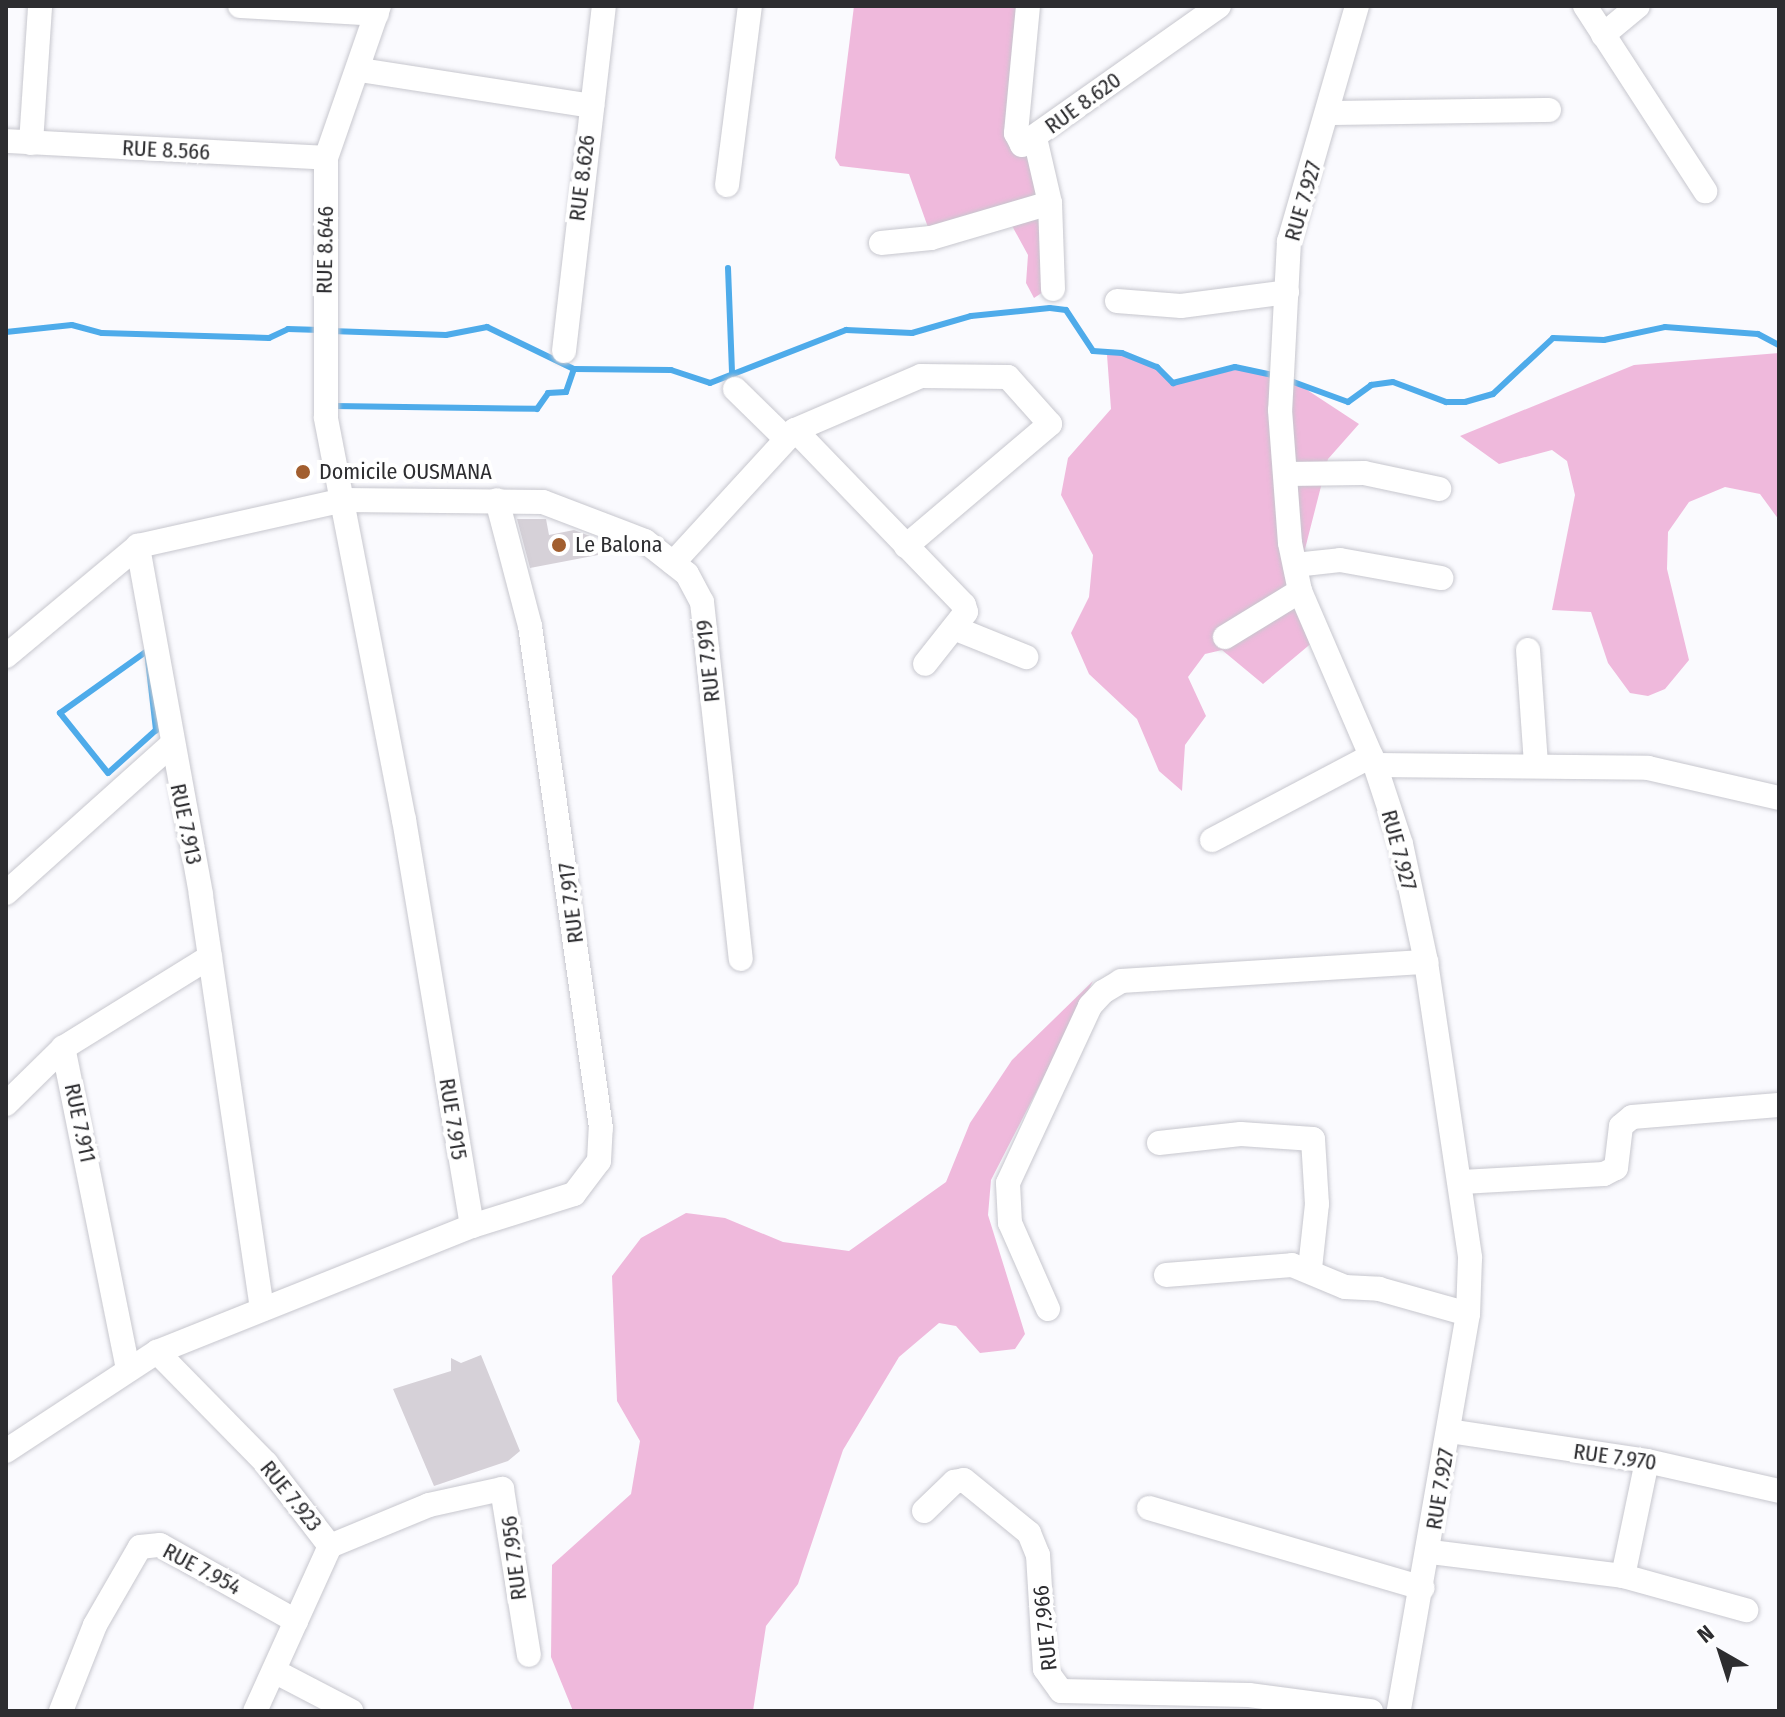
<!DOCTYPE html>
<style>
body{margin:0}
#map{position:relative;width:1785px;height:1717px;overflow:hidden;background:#fafafe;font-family:"Fira Sans Condensed",sans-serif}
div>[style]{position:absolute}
.green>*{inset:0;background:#efb9dc}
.stream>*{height:6px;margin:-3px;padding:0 3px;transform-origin:3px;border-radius:3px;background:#4eabea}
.building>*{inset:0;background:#d6d1d8}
.roads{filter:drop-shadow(0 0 2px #c7c7ce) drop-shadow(0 0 2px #c7c7ce)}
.minor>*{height:24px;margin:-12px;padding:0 12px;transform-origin:12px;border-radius:12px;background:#fff}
.dots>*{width:22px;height:22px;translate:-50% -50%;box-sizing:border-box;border:4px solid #fff;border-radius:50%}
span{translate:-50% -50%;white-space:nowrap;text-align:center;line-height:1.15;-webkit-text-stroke:8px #fff;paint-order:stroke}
.street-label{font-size:22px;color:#2d2d30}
.poi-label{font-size:22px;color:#2d2d30}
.left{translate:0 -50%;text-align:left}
.frame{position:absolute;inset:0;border:8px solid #2d2d30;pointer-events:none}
.north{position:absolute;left:1681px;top:1613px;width:80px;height:80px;-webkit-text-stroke:6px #fff;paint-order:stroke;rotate:321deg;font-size:22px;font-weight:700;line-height:32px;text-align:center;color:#2d2d30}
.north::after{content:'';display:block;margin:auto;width:28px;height:36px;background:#2d2d30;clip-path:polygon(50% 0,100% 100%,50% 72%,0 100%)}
</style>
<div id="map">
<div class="green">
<i style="clip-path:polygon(854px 6px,1023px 6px,1027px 137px,1043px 157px,1049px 288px,1034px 298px,1026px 283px,1028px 255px,1011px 224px,930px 233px,909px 174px,840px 166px,835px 158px)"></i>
<i style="clip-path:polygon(1122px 353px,1157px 367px,1173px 383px,1249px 367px,1295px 382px,1359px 424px,1328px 459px,1305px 549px,1314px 641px,1263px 684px,1222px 650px,1205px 654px,1188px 677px,1206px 716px,1185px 745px,1182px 791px,1159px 771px,1137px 719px,1089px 674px,1071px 633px,1089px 597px,1093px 555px,1061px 495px,1068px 458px,1111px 409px,1107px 355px)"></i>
<i style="clip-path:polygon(1779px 353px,1779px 520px,1760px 494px,1725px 487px,1689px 502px,1668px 532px,1667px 569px,1689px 660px,1665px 689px,1648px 696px,1630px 693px,1608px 663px,1591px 612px,1552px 610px,1575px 495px,1567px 461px,1552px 450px,1499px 464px,1460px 436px,1634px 365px)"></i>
<i style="clip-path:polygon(1093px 981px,991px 1180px,988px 1215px,1025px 1334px,1015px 1349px,980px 1353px,956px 1326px,939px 1323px,899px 1357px,843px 1450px,798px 1584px,766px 1626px,753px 1711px,573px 1711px,551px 1657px,552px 1565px,631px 1494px,640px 1441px,617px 1401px,612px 1276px,641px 1238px,686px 1213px,725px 1218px,783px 1242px,849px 1251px,946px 1182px,970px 1123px,1012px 1060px)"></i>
</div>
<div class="stream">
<i style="left:728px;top:268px;width:105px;rotate:87.8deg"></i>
<i style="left:331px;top:331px;width:115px;rotate:2deg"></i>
<i style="left:446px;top:335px;width:42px;rotate:-11deg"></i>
<i style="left:487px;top:327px;width:97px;rotate:25.8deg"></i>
<i style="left:574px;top:369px;width:97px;rotate:0.6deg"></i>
<i style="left:671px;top:370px;width:41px;rotate:18.4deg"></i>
<i style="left:710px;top:383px;width:146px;rotate:-21.3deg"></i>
<i style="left:846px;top:330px;width:66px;rotate:2.6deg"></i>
<i style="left:912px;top:333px;width:61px;rotate:-16.1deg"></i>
<i style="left:971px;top:316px;width:79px;rotate:-5.8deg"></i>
<i style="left:1050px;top:308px;width:16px;rotate:7deg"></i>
<i style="left:1066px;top:310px;width:49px;rotate:56.6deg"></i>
<i style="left:1093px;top:351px;width:29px;rotate:4deg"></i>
<i style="left:1122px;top:353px;width:38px;rotate:22deg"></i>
<i style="left:1157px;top:367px;width:23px;rotate:45deg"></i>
<i style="left:1173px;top:383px;width:64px;rotate:-14.5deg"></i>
<i style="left:1235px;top:367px;width:43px;rotate:12.1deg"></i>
<i style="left:6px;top:332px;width:66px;rotate:-6.1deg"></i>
<i style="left:72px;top:325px;width:31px;rotate:15deg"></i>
<i style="left:102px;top:333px;width:167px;rotate:1.7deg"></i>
<i style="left:269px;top:338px;width:21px;rotate:-25deg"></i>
<i style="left:288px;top:329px;width:32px;rotate:2deg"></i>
<i style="left:1288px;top:380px;width:64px;rotate:20.1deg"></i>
<i style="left:1348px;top:402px;width:29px;rotate:-36deg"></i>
<i style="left:1371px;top:385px;width:22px;rotate:-8deg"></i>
<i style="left:1393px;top:382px;width:57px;rotate:20.7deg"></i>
<i style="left:1446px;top:402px;width:19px"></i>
<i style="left:1465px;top:402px;width:29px;rotate:-16deg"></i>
<i style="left:1493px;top:394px;width:82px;rotate:-43deg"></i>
<i style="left:1553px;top:338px;width:51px;rotate:2.2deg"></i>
<i style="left:1604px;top:340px;width:62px;rotate:-12deg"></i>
<i style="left:1665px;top:327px;width:93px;rotate:4.3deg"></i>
<i style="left:1758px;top:334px;width:24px;rotate:28deg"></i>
<i style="left:334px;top:406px;width:203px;rotate:0.8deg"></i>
<i style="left:537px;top:409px;width:19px;rotate:-55deg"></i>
<i style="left:548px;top:393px;width:18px;rotate:-3deg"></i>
<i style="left:566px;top:392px;width:24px;rotate:-71deg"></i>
<i style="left:147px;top:651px;width:80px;rotate:83.5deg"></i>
<i style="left:156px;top:730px;width:64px;rotate:138.1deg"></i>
<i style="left:108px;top:773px;width:77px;rotate:-128.7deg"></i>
<i style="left:60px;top:713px;width:107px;rotate:-35.5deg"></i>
</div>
<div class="building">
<i style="clip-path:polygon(517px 519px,546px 519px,549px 535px,574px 530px,595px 538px,598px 555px,530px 568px)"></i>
<i style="clip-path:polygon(481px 1355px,520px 1451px,508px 1461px,434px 1486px,393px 1389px,451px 1371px,451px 1358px,461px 1363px)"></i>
</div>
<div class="roads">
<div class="minor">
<i style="left:240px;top:6px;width:137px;rotate:3.3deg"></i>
<i style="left:1028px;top:6px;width:128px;rotate:95.4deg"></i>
<i style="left:1016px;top:133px;width:13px;rotate:63deg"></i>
<i style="left:1022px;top:145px;width:241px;rotate:-35.2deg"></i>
<i style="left:1357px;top:6px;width:245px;rotate:106.1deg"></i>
<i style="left:1289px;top:241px;width:169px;rotate:93deg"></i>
<i style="left:1280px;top:410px;width:133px;rotate:85.7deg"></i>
<i style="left:1290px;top:543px;width:49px;rotate:78.2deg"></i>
<i style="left:1300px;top:591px;width:189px;rotate:66.7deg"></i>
<i style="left:1375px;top:765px;width:83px;rotate:71.8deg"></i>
<i style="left:1401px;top:844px;width:121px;rotate:78deg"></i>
<i style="left:1426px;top:962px;width:299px;rotate:81.5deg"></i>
<i style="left:1470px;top:1258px;width:56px;rotate:92deg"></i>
<i style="left:1468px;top:1314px;width:403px;rotate:99.9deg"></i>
<i style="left:1585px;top:6px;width:221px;rotate:57deg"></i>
<i style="left:1603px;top:35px;width:45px;rotate:-39.6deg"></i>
<i style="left:360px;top:70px;width:235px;rotate:8.8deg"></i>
<i style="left:1328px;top:113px;width:221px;rotate:-0.8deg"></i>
<i style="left:1035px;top:138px;width:67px;rotate:77deg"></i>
<i style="left:1050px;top:203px;width:86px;rotate:88deg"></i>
<i style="left:6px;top:141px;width:320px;rotate:3deg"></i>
<i style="left:31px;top:143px;width:137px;rotate:-86.2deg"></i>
<i style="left:727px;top:185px;width:180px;rotate:-82.7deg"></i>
<i style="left:881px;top:243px;width:50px;rotate:-5.7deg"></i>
<i style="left:931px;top:238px;width:124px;rotate:-16.4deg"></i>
<i style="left:1117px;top:301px;width:64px;rotate:4.5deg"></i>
<i style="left:1181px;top:306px;width:107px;rotate:-7.5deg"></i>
<i style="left:564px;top:351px;width:347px;rotate:-83.4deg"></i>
<i style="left:735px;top:389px;width:71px;rotate:44.4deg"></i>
<i style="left:795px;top:430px;width:243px;rotate:46deg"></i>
<i style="left:964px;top:605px;width:7px;rotate:74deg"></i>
<i style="left:966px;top:612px;width:66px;rotate:128.3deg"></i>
<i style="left:1286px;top:474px;width:78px;rotate:-0.7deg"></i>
<i style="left:1364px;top:473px;width:77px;rotate:12deg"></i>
<i style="left:673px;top:563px;width:180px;rotate:-47.5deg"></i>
<i style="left:795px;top:430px;width:137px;rotate:-23.2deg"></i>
<i style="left:921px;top:376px;width:87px;rotate:0.7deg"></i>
<i style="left:1008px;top:377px;width:63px;rotate:48.2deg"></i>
<i style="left:1050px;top:424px;width:189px;rotate:139.7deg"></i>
<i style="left:1295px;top:565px;width:45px;rotate:-6.3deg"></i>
<i style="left:1340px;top:560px;width:103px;rotate:10.1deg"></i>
<i style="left:954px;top:628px;width:78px;rotate:21.9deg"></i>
<i style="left:1225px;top:637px;width:88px;rotate:-31.5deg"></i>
<i style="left:1528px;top:650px;width:115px;rotate:86deg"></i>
<i style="left:6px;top:656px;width:172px;rotate:-39.8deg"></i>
<i style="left:1375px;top:765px;width:273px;rotate:0.6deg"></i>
<i style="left:1648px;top:768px;width:134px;rotate:12.9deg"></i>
<i style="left:1212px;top:840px;width:180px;rotate:-27.8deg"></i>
<i style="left:6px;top:893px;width:220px;rotate:-41.9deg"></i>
<i style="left:6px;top:1104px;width:80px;rotate:-44.5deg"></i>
<i style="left:1159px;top:1143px;width:82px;rotate:-6.3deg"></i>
<i style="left:1241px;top:1134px;width:72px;rotate:4deg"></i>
<i style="left:1313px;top:1139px;width:65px;rotate:86.5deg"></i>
<i style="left:1317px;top:1204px;width:64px;rotate:96.2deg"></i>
<i style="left:1462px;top:1182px;width:142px;rotate:-3.2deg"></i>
<i style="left:1604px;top:1174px;width:13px;rotate:-27deg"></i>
<i style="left:1616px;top:1168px;width:42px;rotate:-83.2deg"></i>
<i style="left:1621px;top:1126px;width:14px;rotate:-39deg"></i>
<i style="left:1632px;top:1117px;width:147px;rotate:-4.7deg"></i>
<i style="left:472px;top:1226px;width:107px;rotate:-17.4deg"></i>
<i style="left:574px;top:1194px;width:41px;rotate:-52.9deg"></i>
<i style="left:599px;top:1161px;width:33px;rotate:-87deg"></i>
<i style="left:601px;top:1128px;width:507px;rotate:-98.05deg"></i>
<i style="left:530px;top:626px;width:130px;rotate:-104.7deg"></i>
<i style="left:1166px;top:1275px;width:126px;rotate:-4.5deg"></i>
<i style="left:1292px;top:1265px;width:57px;rotate:22.5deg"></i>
<i style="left:1345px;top:1287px;width:34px;rotate:3deg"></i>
<i style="left:1379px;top:1289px;width:92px;rotate:15.7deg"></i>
<i style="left:262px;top:1309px;width:419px;rotate:-98.4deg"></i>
<i style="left:201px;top:894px;width:354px;rotate:-100.3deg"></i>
<i style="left:138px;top:546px;width:210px;rotate:-12.6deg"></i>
<i style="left:343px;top:500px;width:200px;rotate:0.6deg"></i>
<i style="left:543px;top:502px;width:109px;rotate:20.9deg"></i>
<i style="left:645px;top:541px;width:53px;rotate:38.2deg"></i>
<i style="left:687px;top:574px;width:32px;rotate:62deg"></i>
<i style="left:702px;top:602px;width:359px;rotate:83.8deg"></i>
<i style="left:1048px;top:1309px;width:94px;rotate:-113.8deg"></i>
<i style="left:1010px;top:1223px;width:40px;rotate:-92.9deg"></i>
<i style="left:1008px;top:1183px;width:195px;rotate:-65.1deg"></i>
<i style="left:1090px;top:1006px;width:19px;rotate:-47deg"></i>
<i style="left:1103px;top:992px;width:21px;rotate:-31deg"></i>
<i style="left:1121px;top:981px;width:306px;rotate:-3.6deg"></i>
<i style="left:157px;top:1352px;width:156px;rotate:45.5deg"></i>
<i style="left:266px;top:1463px;width:105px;rotate:52.4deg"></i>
<i style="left:330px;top:1546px;width:181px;rotate:114.4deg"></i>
<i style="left:128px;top:1369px;width:328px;rotate:-101.4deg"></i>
<i style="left:63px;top:1048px;width:173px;rotate:-31.8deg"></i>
<i style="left:1449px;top:1431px;width:200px;rotate:8.6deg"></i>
<i style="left:1647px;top:1461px;width:135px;rotate:12.8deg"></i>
<i style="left:6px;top:1451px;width:181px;rotate:-33.3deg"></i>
<i style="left:157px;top:1352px;width:339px;rotate:-21.8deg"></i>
<i style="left:472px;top:1226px;width:412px;rotate:-99.5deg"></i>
<i style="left:404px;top:820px;width:410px;rotate:-101deg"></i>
<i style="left:326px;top:417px;width:259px;rotate:-90deg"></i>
<i style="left:326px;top:158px;width:161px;rotate:-70.8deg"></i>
<i style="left:1149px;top:1508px;width:285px;rotate:16.3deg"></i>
<i style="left:924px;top:1511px;width:42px;rotate:-44deg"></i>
<i style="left:954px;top:1482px;width:10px;rotate:-11deg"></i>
<i style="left:964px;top:1480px;width:84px;rotate:39.2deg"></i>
<i style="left:1029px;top:1533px;width:24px;rotate:68deg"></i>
<i style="left:1038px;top:1555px;width:114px;rotate:86.5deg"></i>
<i style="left:1045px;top:1669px;width:27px;rotate:54deg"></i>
<i style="left:1061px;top:1691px;width:188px;rotate:1.2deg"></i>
<i style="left:1249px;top:1695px;width:123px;rotate:7.5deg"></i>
<i style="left:330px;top:1546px;width:107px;rotate:-22.5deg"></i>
<i style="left:429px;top:1505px;width:75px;rotate:-12.4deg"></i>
<i style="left:502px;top:1489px;width:168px;rotate:80.8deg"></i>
<i style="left:1431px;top:1552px;width:193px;rotate:7.1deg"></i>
<i style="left:1623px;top:1576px;width:128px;rotate:15.5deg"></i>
<i style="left:1623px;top:1576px;width:117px;rotate:-78.2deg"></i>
<i style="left:276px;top:1672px;width:85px;rotate:27.5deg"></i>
<i style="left:61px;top:1711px;width:92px;rotate:-68.4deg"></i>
<i style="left:95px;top:1625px;width:90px;rotate:-60deg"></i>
<i style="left:140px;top:1547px;width:20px;rotate:-6deg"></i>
<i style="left:160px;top:1545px;width:156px;rotate:29.2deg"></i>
</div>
</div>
<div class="dots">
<i style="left:303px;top:472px;background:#a25e2f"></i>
<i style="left:559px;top:545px;background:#a25e2f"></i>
</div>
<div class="street-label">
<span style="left:1083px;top:103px;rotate:-36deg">RUE 8.620</span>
<span style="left:166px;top:150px;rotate:3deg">RUE 8.566</span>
<span style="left:582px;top:178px;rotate:-83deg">RUE 8.626</span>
<span style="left:1303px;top:201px;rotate:-74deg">RUE 7.927</span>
<span style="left:325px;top:250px;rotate:-89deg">RUE 8.646</span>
<span style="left:708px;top:661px;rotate:-96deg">RUE 7.919</span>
<span style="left:186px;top:824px;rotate:78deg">RUE 7.913</span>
<span style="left:1399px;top:850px;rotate:75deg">RUE 7.927</span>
<span style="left:571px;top:903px;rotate:-97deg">RUE 7.917</span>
<span style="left:453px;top:1119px;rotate:81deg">RUE 7.915</span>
<span style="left:80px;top:1123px;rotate:78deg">RUE 7.911</span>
<span style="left:1615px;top:1457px;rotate:8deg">RUE 7.970</span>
<span style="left:1440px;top:1489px;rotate:-81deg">RUE 7.927</span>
<span style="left:291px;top:1496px;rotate:51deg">RUE 7.923</span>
<span style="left:514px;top:1558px;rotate:-97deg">RUE 7.956</span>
<span style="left:202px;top:1569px;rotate:28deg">RUE 7.954</span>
<span style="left:1045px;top:1628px;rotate:-96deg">RUE 7.966</span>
</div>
<div class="poi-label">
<span class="left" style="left:319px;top:472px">Domicile OUSMANA</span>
<span class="left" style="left:575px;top:545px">Le Balona</span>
</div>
<div class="frame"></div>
<div class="north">N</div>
</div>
